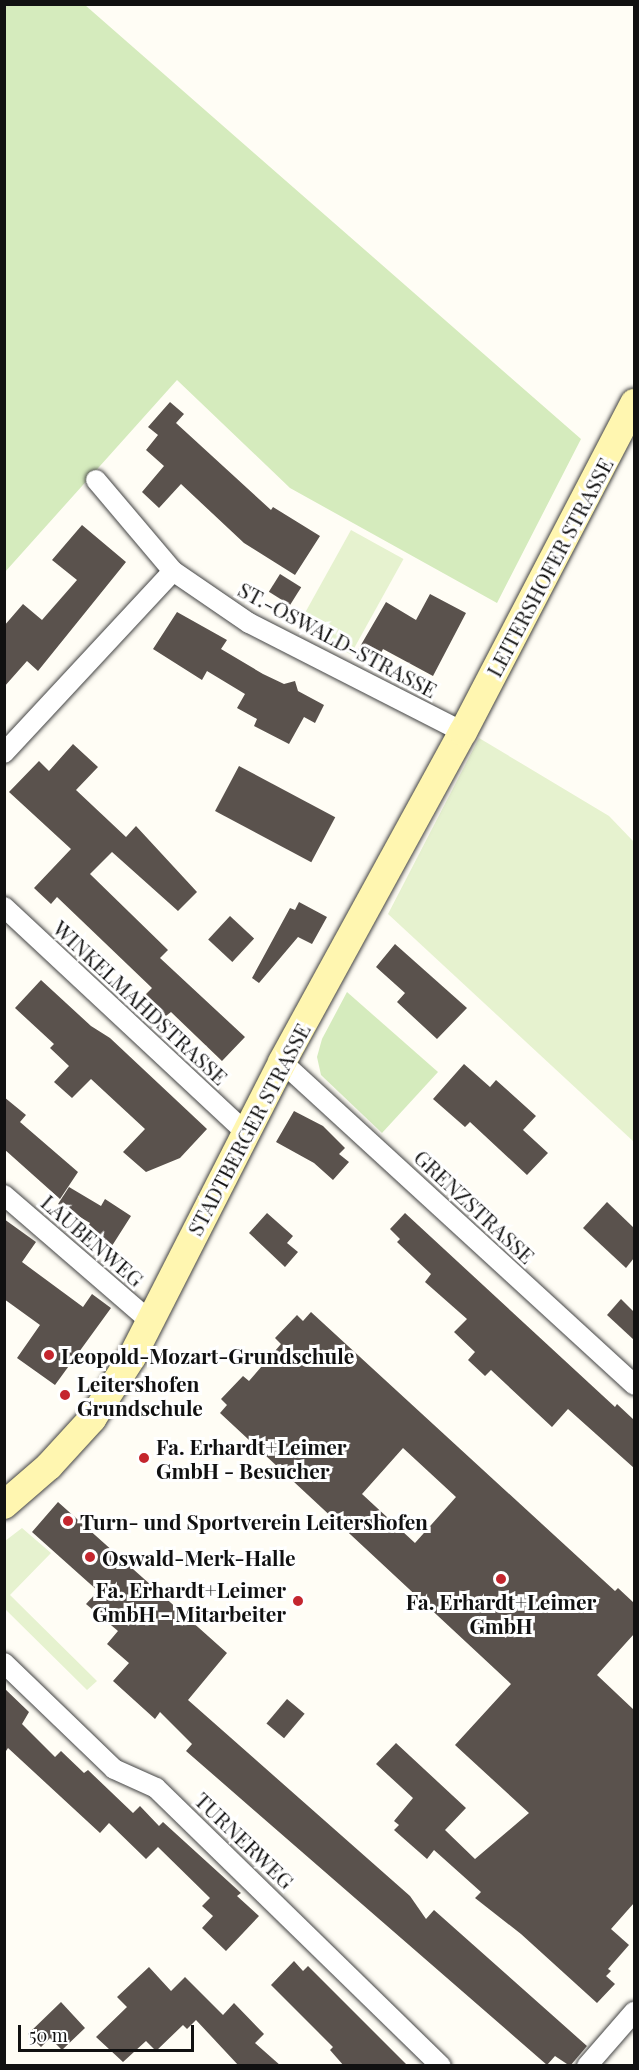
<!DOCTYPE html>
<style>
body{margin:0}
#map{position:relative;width:639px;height:2070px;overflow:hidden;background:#fffdf5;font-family:"Playfair Display",serif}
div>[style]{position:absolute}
.green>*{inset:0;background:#d5ebbd}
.pitch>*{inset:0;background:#e6f2cf;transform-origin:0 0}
.building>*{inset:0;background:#5a524d;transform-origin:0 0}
.roads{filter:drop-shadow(0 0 2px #444) drop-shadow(0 0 2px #444)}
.street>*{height:20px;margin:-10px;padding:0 10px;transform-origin:10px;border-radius:10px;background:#fff}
.secondary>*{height:28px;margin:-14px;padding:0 14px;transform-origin:14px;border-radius:14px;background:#fff6b0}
.dots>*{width:16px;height:16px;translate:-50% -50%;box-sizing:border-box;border:3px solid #fff;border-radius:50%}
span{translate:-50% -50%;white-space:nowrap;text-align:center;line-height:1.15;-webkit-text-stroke:6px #fff;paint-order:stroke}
.street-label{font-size:21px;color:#111}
.poi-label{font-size:21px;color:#111;font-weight:700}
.left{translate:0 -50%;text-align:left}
.right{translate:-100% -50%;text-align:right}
.frame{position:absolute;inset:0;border:6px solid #111;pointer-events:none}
.scale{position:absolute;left:18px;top:2025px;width:176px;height:27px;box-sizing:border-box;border:3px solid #111;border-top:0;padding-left:8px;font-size:18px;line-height:21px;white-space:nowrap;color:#111;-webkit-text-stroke:4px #fff;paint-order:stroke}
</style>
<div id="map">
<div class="green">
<i style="clip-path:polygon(5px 5px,85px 5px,581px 439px,497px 603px,290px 488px,177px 380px,5px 572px)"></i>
<i style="clip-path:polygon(347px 992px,438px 1072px,382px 1133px,321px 1075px,317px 1057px,322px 1039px)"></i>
</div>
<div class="pitch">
<i style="left:351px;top:530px;width:60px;height:109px;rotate:29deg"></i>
<i style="clip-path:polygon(479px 738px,609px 816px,634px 842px,634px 1142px,388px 914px)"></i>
<i style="clip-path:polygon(22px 1528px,51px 1553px,10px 1595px,97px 1681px,87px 1690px,5px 1609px,5px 1541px)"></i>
</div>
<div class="building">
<i style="clip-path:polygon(170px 402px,184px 414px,176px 423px,271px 510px,273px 507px,320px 536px,295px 575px,244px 543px,181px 484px,159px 508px,142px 492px,164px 466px,146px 450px,158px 435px,148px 427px)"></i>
<i style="clip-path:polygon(82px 525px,126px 562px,38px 671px,27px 661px,4px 687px,4px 626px,23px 604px,42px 620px,77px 580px,52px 560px)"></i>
<i style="left:280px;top:574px;width:25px;height:21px;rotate:32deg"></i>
<i style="clip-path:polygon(430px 594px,466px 613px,433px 676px,383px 649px,377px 661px,358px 650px,386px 602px,416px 620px)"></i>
<i style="clip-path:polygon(177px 612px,227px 640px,221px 649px,263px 674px,284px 684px,295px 681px,298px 691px,324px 705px,315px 723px,304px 717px,289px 744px,254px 726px,257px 719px,237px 708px,245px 694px,207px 671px,202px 680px,153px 649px)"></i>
<i style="clip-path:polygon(73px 744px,98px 767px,76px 790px,126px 837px,136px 826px,197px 892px,178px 911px,112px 852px,90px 874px,168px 950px,160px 958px,245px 1037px,222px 1061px,171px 1012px,166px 1016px,145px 995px,152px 988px,57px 897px,51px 904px,34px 888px,71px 849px,9px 792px,39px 761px,49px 771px)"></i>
<i style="left:239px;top:766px;width:109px;height:51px;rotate:28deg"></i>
<i style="clip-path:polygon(299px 902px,327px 917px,312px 944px,298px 937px,259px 983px,252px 978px,290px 908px,295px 910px)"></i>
<i style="left:230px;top:916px;width:33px;height:32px;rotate:43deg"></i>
<i style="clip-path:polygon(395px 944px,467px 1008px,437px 1039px,397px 1002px,405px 993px,376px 967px)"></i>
<i style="clip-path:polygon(41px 980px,91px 1026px,110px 1038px,207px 1129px,180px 1158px,146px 1172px,123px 1152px,145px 1129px,91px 1079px,72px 1098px,54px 1082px,69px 1066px,50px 1048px,54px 1044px,15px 1008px)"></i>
<i style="clip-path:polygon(464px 1064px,490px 1087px,496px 1080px,536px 1116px,523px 1130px,548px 1153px,527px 1175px,470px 1122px,465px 1127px,433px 1099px)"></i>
<i style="clip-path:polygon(4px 1097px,26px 1115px,20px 1122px,78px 1172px,60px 1199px,4px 1149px)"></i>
<i style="clip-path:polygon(294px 1111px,323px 1126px,345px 1148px,339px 1154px,349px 1162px,333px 1180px,314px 1163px,276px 1142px)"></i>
<i style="clip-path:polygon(69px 1187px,101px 1206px,105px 1199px,131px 1216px,110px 1249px,84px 1233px,90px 1223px,58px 1204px)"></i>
<i style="clip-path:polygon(607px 1202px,634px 1228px,634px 1258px,626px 1268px,583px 1228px)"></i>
<i style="clip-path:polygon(267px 1213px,293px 1236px,287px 1243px,298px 1252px,285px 1267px,249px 1233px)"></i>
<i style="clip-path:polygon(405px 1213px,615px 1407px,617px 1404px,634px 1420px,634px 1468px,568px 1409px,552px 1427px,491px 1370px,485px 1376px,468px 1360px,475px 1352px,454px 1332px,467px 1319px,425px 1282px,431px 1274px,397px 1242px,400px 1239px,390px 1229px)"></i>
<i style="clip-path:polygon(4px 1219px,36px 1242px,22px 1262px,83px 1307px,92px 1294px,111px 1308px,55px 1385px,17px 1358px,40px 1325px,4px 1299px)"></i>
<i style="clip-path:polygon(621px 1299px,634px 1312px,634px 1340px,607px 1315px)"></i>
<i style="clip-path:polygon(evenodd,311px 1312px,615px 1591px,618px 1588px,634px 1603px,634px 1634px,597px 1675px,634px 1710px,634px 1903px,611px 1929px,629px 1945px,608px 1969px,611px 1971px,606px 1976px,615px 1984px,597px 2003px,521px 1934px,475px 1898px,481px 1892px,434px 1850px,427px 1859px,394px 1830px,399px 1825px,394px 1821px,413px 1798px,376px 1764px,396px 1743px,466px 1808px,445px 1830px,475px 1859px,529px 1813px,455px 1745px,511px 1684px,220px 1413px,227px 1405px,221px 1399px,243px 1376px,249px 1381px,281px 1344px,275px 1338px,297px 1315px,303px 1321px,311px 1312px,403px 1448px,456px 1497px,415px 1543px,362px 1494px,403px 1448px)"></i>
<i style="clip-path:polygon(58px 1502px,227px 1653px,188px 1700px,410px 1896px,426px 1919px,434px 1910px,587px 2046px,570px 2066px,555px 2056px,547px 2065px,186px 1751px,192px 1744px,160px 1712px,155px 1719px,113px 1681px,129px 1663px,107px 1644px,118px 1631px,86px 1604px,98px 1591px,32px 1532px)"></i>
<i style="clip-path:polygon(4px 1688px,29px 1712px,22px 1724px,55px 1757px,61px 1751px,84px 1773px,88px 1770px,133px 1813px,140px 1806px,159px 1826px,163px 1822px,241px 1893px,237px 1896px,259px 1916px,226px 1951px,202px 1928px,213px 1916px,202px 1906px,210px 1898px,158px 1847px,146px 1859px,109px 1823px,100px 1833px,8px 1748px,4px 1754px)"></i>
<i style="left:287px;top:1699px;width:23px;height:32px;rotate:40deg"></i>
<i style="clip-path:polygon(294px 1961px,303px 1971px,308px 1966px,408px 2066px,344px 2066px,330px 2050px,333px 2047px,271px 1985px)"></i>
<i style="clip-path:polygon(149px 1967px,171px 1991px,185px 1977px,223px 2015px,234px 2003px,264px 2034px,255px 2043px,281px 2066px,239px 2066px,196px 2020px,187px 2029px,183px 2025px,156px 2051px,146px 2041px,123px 2062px,96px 2037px,127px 2007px,117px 1997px)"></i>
<i style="clip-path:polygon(61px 2002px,85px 2028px,62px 2050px,50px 2038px,41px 2047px,28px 2034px)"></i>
</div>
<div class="roads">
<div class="street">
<i style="left:96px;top:480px;width:119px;rotate:49.8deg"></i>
<i style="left:173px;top:571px;width:92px;rotate:34.4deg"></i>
<i style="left:249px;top:623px;width:240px;rotate:27deg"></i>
<i style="left:4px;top:753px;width:248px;rotate:-47.1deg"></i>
<i style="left:4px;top:907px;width:330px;rotate:43deg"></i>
<i style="left:282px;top:1062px;width:478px;rotate:42.5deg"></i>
<i style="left:4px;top:1195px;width:193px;rotate:40.8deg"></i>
<i style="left:4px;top:1663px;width:153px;rotate:43.9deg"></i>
<i style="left:114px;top:1769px;width:46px;rotate:24.3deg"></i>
<i style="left:156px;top:1788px;width:398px;rotate:44.3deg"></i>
<i style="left:587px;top:2066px;width:72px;rotate:-49deg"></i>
</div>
<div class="secondary">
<i style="left:4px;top:1505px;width:60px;rotate:-40.9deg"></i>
<i style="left:49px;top:1466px;width:64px;rotate:-47.5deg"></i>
<i style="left:92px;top:1419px;width:74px;rotate:-57.2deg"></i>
<i style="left:132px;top:1357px;width:331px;rotate:-63deg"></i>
<i style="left:282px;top:1062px;width:376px;rotate:-61.3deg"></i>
<i style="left:463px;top:732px;width:371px;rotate:-62.5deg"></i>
</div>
</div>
<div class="dots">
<i style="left:49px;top:1355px;background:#c4262e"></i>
<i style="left:65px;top:1395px;background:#c4262e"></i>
<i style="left:144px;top:1458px;background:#c4262e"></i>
<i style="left:68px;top:1521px;background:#c4262e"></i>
<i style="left:90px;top:1557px;background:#c4262e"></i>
<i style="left:501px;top:1579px;background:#c4262e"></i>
<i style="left:298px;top:1601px;background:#c4262e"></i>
</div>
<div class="street-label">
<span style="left:549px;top:567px;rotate:-62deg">LEITERSHOFER STRASSE</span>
<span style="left:338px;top:639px;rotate:28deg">ST.-OSWALD-STRASSE</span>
<span style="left:141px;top:1002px;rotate:43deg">WINKELMAHDSTRASSE</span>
<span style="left:248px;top:1129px;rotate:-62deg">STADTBERGER STRASSE</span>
<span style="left:475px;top:1206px;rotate:43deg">GRENZSTRASSE</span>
<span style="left:93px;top:1240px;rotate:41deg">LAUBENWEG</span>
<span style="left:245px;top:1840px;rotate:44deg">TURNERWEG</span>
</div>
<div class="poi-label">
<span class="left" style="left:61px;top:1355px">Leopold-Mozart-Grundschule</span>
<span class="left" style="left:77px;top:1395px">Leitershofen<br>Grundschule</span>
<span class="left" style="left:156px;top:1458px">Fa. Erhardt+Leimer<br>GmbH - Besucher</span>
<span class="left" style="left:80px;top:1521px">Turn- und Sportverein Leitershofen</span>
<span class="left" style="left:102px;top:1557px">Oswald-Merk-Halle</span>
<span class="right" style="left:286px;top:1601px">Fa. Erhardt+Leimer<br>GmbH - Mitarbeiter</span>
<span style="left:501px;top:1613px">Fa. Erhardt+Leimer<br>GmbH</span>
</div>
<div class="frame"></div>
<div class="scale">50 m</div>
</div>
